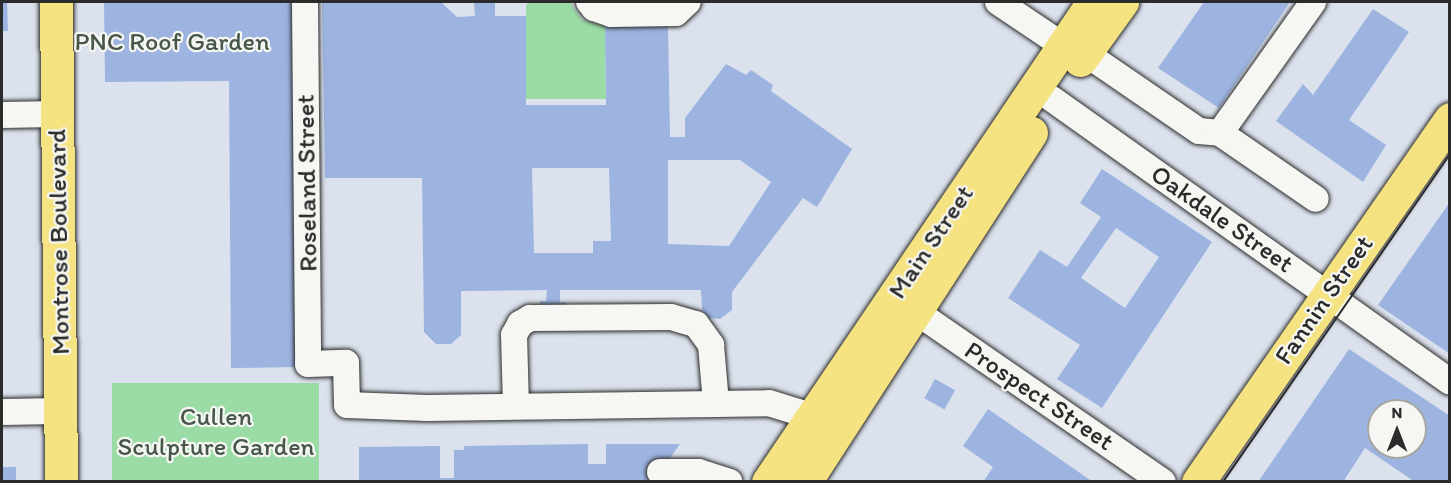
<!DOCTYPE html>
<style>
body{margin:0}
#map{position:relative;width:1451px;height:483px;overflow:hidden;background:#dbe2ed;font-family:Itim,sans-serif}
div>[style]{position:absolute}
.green>*{inset:0;background:#9bdba5;transform-origin:0 0}
.building>*{inset:0;background:#9db4e1;transform-origin:0 0}
.roads{filter:drop-shadow(0 0 2px #2b2b2b) drop-shadow(0 0 2px #2b2b2b)}
.minor>*{height:26px;margin:-13px;padding:0 13px;transform-origin:13px;border-radius:13px;background:#f6f6f2}
.major>*{height:33px;margin:-16.5px;padding:0 16.5px;transform-origin:16.5px;border-radius:16.5px;background:#f5e382}
.tram>*{height:1.5px;margin:-0.75px;padding:0 0.75px;transform-origin:0.75px;border-radius:0.75px;background:#2b2b2b}
span{translate:-50% -50%;white-space:nowrap;text-align:center;line-height:1.15;-webkit-text-stroke:4.5px #f6f6f2;paint-order:stroke}
.park-label{font-size:26px;color:#47574a}
.street-label{font-size:26px;color:#2b2b2b}
.frame{position:absolute;inset:0;border:3px solid #2b2b2b;pointer-events:none}
.north{position:absolute;left:1367px;top:399px;width:60px;height:60px;box-sizing:border-box;background:#f6f6f2;border:2px solid #a5a5a2;border-radius:50%;rotate:0deg;font-size:16px;font-weight:700;line-height:24px;text-align:center;color:#2b2b2b}
.north::after{content:'';display:block;margin:auto;width:21px;height:27px;background:#2b2b2b;clip-path:polygon(50% 0,100% 100%,50% 72%,0 100%)}
</style>
<div id="map">
<div class="green">
<i style="clip-path:polygon(530px 2px,571px 2px,573px 8px,583px 20px,605px 26px,606px 99px,526px 99px,526px 5px)"></i>
<i style="left:319px;top:383px;width:98px;height:207px;rotate:90deg"></i>
</div>
<div class="building">
<i style="clip-path:polygon(2px 2px,7px 2px,8px 31px,2px 31px)"></i>
<i style="clip-path:polygon(104px 2px,295px 2px,298px 367px,231px 368px,229px 81px,105px 82px)"></i>
<i style="clip-path:polygon(evenodd,322px 2px,441px 2px,457px 17px,475px 16px,474px 2px,495px 2px,495px 16px,526px 16px,526px 105px,606px 105px,605px 26px,668px 25px,670px 137px,685px 137px,685px 118px,726px 64px,746px 75px,751px 70px,773px 85px,771px 91px,852px 149px,817px 207px,803px 198px,732px 292px,732px 310px,720px 319px,709px 318px,702px 310px,701px 290px,560px 290px,560px 302px,566px 302px,566px 329px,540px 329px,540px 301px,546px 301px,547px 290px,465px 291px,461px 291px,461px 335px,451px 344px,436px 344px,424px 332px,422px 178px,325px 178px,322px 2px,668px 160px,740px 160px,771px 182px,729px 246px,668px 244px,668px 160px,322px 2px,532px 168px,609px 168px,611px 241px,593px 241px,593px 253px,534px 253px,532px 168px)"></i>
<i style="clip-path:polygon(1204px 2px,1290px 2px,1219px 108px,1158px 68px)"></i>
<i style="clip-path:polygon(1373px 9px,1409px 32px,1349px 120px,1386px 145px,1363px 182px,1276px 121px,1303px 84px,1313px 95px)"></i>
<i style="clip-path:polygon(evenodd,1102px 169px,1212px 242px,1102px 408px,1057px 379px,1080px 345px,1008px 298px,1040px 250px,1067px 267px,1101px 217px,1080px 203px,1102px 169px,1116px 228px,1159px 257px,1125px 308px,1081px 278px,1116px 228px)"></i>
<i style="clip-path:polygon(1450px 202px,1450px 354px,1378px 305px)"></i>
<i style="clip-path:polygon(evenodd,1349px 349px,1450px 416px,1450px 482px,1415px 482px,1365px 448px,1343px 482px,1258px 482px,1349px 349px,1379px 411px,1415px 411px,1415px 447px,1379px 447px,1379px 411px)"></i>
<i style="left:935px;top:379px;width:23px;height:22px;rotate:29deg"></i>
<i style="clip-path:polygon(988px 409px,1093px 482px,983px 482px,993px 467px,963px 446px)"></i>
<i style="clip-path:polygon(588px 444px,588px 464px,606px 464px,606px 444px,680px 444px,653px 482px,359px 482px,359px 447px,440px 446px,440px 478px,454px 478px,454px 450px,464px 450px,464px 446px)"></i>
<i style="left:2px;top:467px;width:14px;height:15px"></i>
</div>
<div class="roads">
<div class="minor">
<i style="left:305px;top:2px;width:362px;rotate:89.5deg"></i>
<i style="left:308px;top:364px;width:38px;rotate:-2deg"></i>
<i style="left:346px;top:363px;width:42px;rotate:88.6deg"></i>
<i style="left:347px;top:405px;width:80px;rotate:2.1deg"></i>
<i style="left:427px;top:408px;width:342px;rotate:-0.8deg"></i>
<i style="left:769px;top:403px;width:64px;rotate:17.3deg"></i>
<i style="left:589px;top:2px;width:8px;rotate:50deg"></i>
<i style="left:594px;top:8px;width:18px;rotate:19deg"></i>
<i style="left:611px;top:14px;width:65px;rotate:-0.9deg"></i>
<i style="left:676px;top:13px;width:16px;rotate:-43deg"></i>
<i style="left:998px;top:2px;width:95px;rotate:33.9deg"></i>
<i style="left:1085px;top:53px;width:138px;rotate:34.4deg"></i>
<i style="left:1199px;top:131px;width:21px;rotate:5deg"></i>
<i style="left:1220px;top:133px;width:116px;rotate:34.5deg"></i>
<i style="left:1052px;top:99px;width:488px;rotate:35.4deg"></i>
<i style="left:2px;top:115px;width:55px;rotate:-1deg"></i>
<i style="left:1220px;top:133px;width:161px;rotate:-54.6deg"></i>
<i style="left:915px;top:311px;width:301px;rotate:34.6deg"></i>
<i style="left:516px;top:406px;width:71px;rotate:-91.6deg"></i>
<i style="left:514px;top:335px;width:13px;rotate:-61deg"></i>
<i style="left:520px;top:324px;width:12px;rotate:-31deg"></i>
<i style="left:530px;top:318px;width:141px;rotate:-0.4deg"></i>
<i style="left:671px;top:317px;width:26px;rotate:16deg"></i>
<i style="left:696px;top:324px;width:26px;rotate:54deg"></i>
<i style="left:711px;top:345px;width:58px;rotate:85.1deg"></i>
<i style="left:2px;top:412px;width:58px;rotate:-1deg"></i>
<i style="left:660px;top:472px;width:39px"></i>
<i style="left:699px;top:472px;width:32px;rotate:18deg"></i>
</div>
<div class="major">
<i style="left:56px;top:2px;width:480px;rotate:89.4deg"></i>
<i style="left:1080px;top:60px;width:72px;rotate:-54.1deg"></i>
<i style="left:768px;top:482px;width:580px;rotate:-55.9deg"></i>
<i style="left:805px;top:482px;width:416px;rotate:-57.1deg"></i>
<i style="left:1198px;top:482px;width:442px;rotate:-55.2deg"></i>
</div>
</div>
<div class="tram">
<i style="left:1223px;top:482px;width:399px;rotate:-55.3deg"></i>
</div>
<div class="park-label">
<span style="left:172px;top:42px">PNC Roof Garden</span>
<span style="left:216px;top:432px">Cullen<br>Sculpture Garden</span>
</div>
<div class="street-label">
<span style="left:307px;top:183px;rotate:-91deg">Roseland Street</span>
<span style="left:1222px;top:219px;rotate:35deg">Oakdale Street</span>
<span style="left:59px;top:242px;rotate:-91deg">Montrose Boulevard</span>
<span style="left:931px;top:242px;rotate:-56deg">Main Street</span>
<span style="left:1324px;top:300px;rotate:-55deg">Fannin Street</span>
<span style="left:1039px;top:396px;rotate:34deg">Prospect Street</span>
</div>
<div class="frame"></div>
<div class="north">N</div>
</div>
